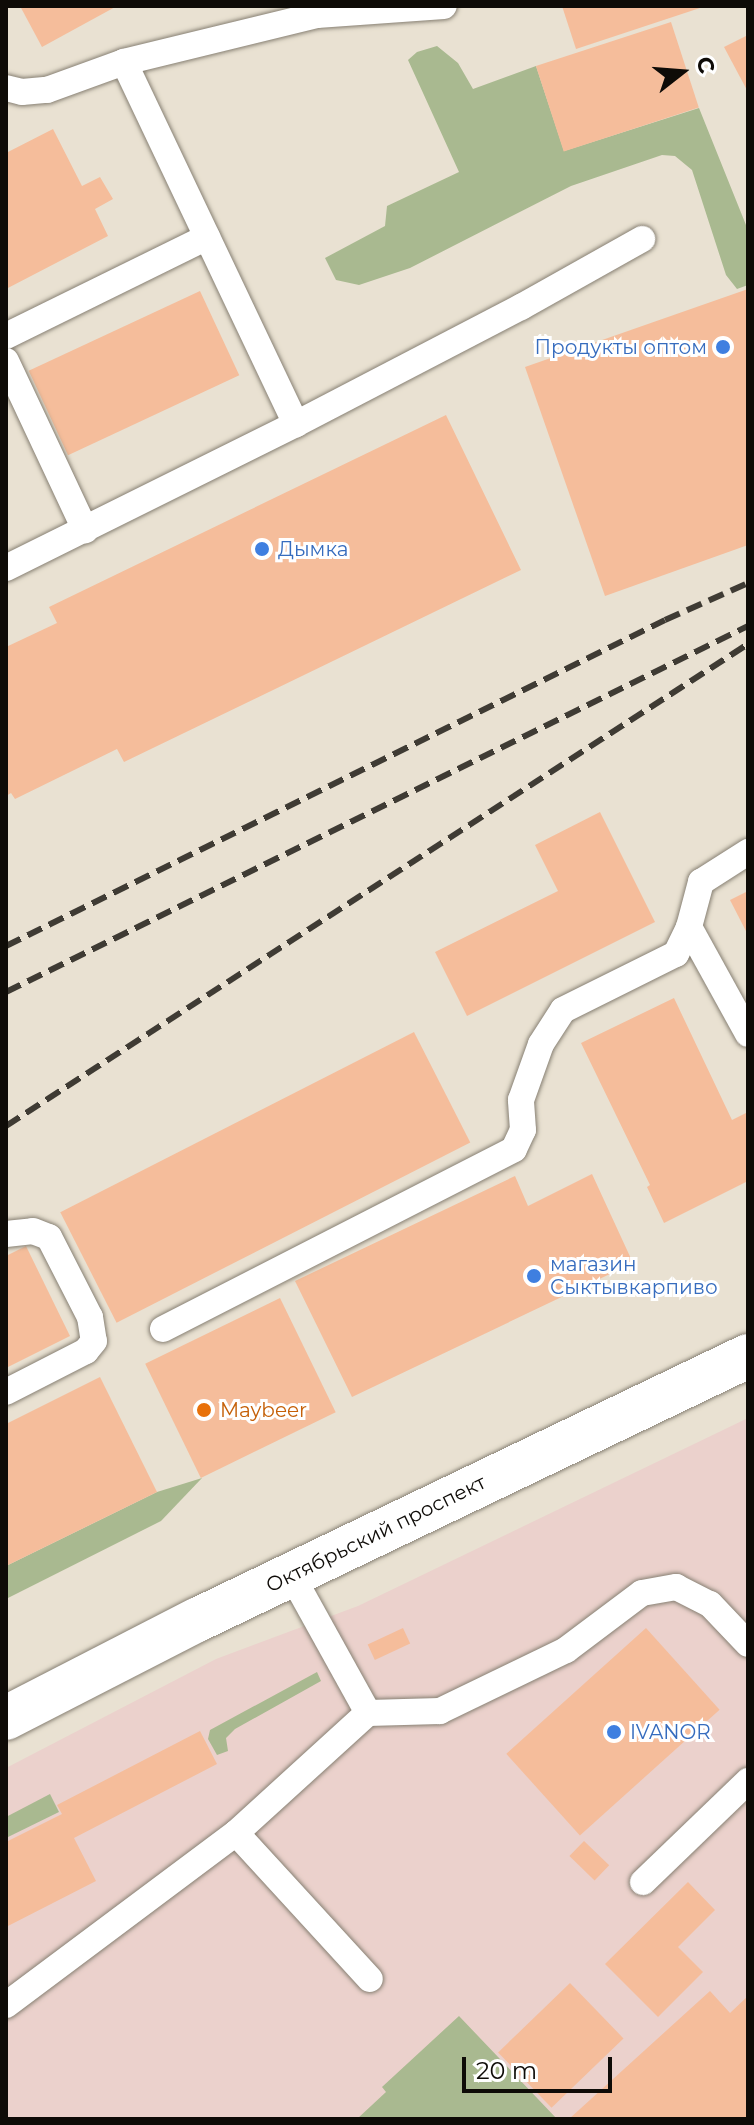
<!DOCTYPE html>
<meta charset="utf-8">
<style>
body{margin:0}
#map{position:relative;width:754px;height:2125px;overflow:hidden;background:#e9e1d2;font-family:Montserrat,sans-serif}
div>[style]{position:absolute}
.commercial>*{inset:0;background:#ebd1cc}
.green>*{inset:0;background:#a9b990}
.building>*{inset:0;background:#f5bd9b;transform-origin:0 0}
.roads{filter:drop-shadow(0 0 2px #878073) drop-shadow(0 0 2px #878073)}
.service>*{height:26px;margin:-13px;padding:0 13px;transform-origin:13px;border-radius:13px;background:#fff}
.primary>*{height:44px;margin:-22px;padding:0 22px;transform-origin:22px;border-radius:22px;background:#fff}
.rail>*{height:6px;margin-top:-3px;transform-origin:0;background:repeating-linear-gradient(90deg,#3f3b34 0 16px,transparent 0 24px)}
.dots>*{width:22px;height:22px;translate:-50% -50%;box-sizing:border-box;border:4px solid #fff;border-radius:50%}
span{translate:-50% -50%;white-space:nowrap;text-align:center;line-height:1.15;-webkit-text-stroke:6px #fff;paint-order:stroke}
.shop-label{font-size:20px;color:#366cbe}
.right{translate:-100% -50%;text-align:right}
.left{translate:0 -50%;text-align:left}
.food-label{font-size:20px;color:#c56008}
.street-label{font-size:20px;color:#0e0b07}
.frame{position:absolute;inset:0;border:8px solid #0e0b07;pointer-events:none}
.north{position:absolute;left:642px;top:32px;width:80px;height:80px;-webkit-text-stroke:6px #fff;paint-order:stroke;rotate:73deg;font-size:22px;font-weight:700;line-height:32px;text-align:center;color:#0e0b07}
.north::after{content:'';display:block;margin:auto;width:28px;height:36px;background:#0e0b07;clip-path:polygon(50% 0,100% 100%,50% 72%,0 100%)}
.scale{position:absolute;left:462px;top:2057px;width:150px;height:36px;box-sizing:border-box;border:4px solid #0e0b07;border-top:0;padding-left:10px;font-size:24px;line-height:28px;white-space:nowrap;color:#0e0b07;-webkit-text-stroke:6px #fff;paint-order:stroke}
</style>
<div id="map">
<div class="commercial">
<i style="clip-path:polygon(748px 1418px,748px 2119px,6px 2119px,6px 1768px,216px 1659px,358px 1606px)"></i>
</div>
<div class="green">
<i style="clip-path:polygon(437px 46px,458px 63px,473px 89px,536px 66px,564px 151px,699px 108px,748px 230px,748px 285px,737px 289px,726px 275px,692px 170px,675px 156px,662px 155px,571px 186px,410px 268px,359px 285px,336px 280px,325px 258px,385px 226px,387px 206px,459px 172px,408px 60px,417px 52px)"></i>
<i style="clip-path:polygon(202px 1478px,161px 1521px,6px 1599px,6px 1566px,157px 1492px)"></i>
<i style="clip-path:polygon(317px 1672px,321px 1681px,235px 1729px,226px 1738px,228px 1751px,217px 1755px,208px 1739px,210px 1730px)"></i>
<i style="clip-path:polygon(50px 1794px,59px 1812px,6px 1838px,6px 1817px)"></i>
<i style="clip-path:polygon(459px 2016px,557px 2119px,357px 2119px,386px 2092px,382px 2087px)"></i>
</div>
<div class="building">
<i style="clip-path:polygon(20px 6px,117px 6px,42px 47px)"></i>
<i style="clip-path:polygon(562px 6px,703px 6px,703px 7px,576px 49px)"></i>
<i style="left:671px;top:22px;width:90px;height:142px;rotate:72deg"></i>
<i style="clip-path:polygon(748px 35px,748px 92px,724px 47px)"></i>
<i style="clip-path:polygon(53px 129px,82px 186px,100px 177px,113px 199px,95px 209px,108px 236px,6px 289px,6px 153px)"></i>
<i style="clip-path:polygon(748px 289px,748px 545px,605px 596px,525px 367px)"></i>
<i style="left:200px;top:291px;width:93px;height:189px;rotate:65deg"></i>
<i style="clip-path:polygon(446px 415px,521px 570px,124px 762px,117px 749px,15px 799px,11px 793px,6px 796px,6px 647px,57px 623px,49px 607px)"></i>
<i style="clip-path:polygon(600px 812px,655px 922px,467px 1016px,435px 952px,558px 891px,535px 845px)"></i>
<i style="clip-path:polygon(748px 891px,748px 935px,730px 900px)"></i>
<i style="clip-path:polygon(674px 998px,732px 1120px,748px 1112px,748px 1181px,664px 1223px,647px 1187px,650px 1185px,581px 1043px)"></i>
<i style="left:414px;top:1032px;width:124px;height:397px;rotate:63deg"></i>
<i style="clip-path:polygon(592px 1174px,633px 1263px,352px 1397px,295px 1281px,515px 1176px,528px 1206px)"></i>
<i style="clip-path:polygon(26px 1246px,70px 1336px,6px 1368px,6px 1256px)"></i>
<i style="left:280px;top:1298px;width:127px;height:150px;rotate:64deg"></i>
<i style="clip-path:polygon(100px 1377px,157px 1492px,6px 1566px,6px 1424px)"></i>
<i style="left:403px;top:1628px;width:17px;height:39px;rotate:65deg"></i>
<i style="left:646px;top:1628px;width:110px;height:188px;rotate:48deg"></i>
<i style="clip-path:polygon(200px 1731px,217px 1764px,74px 1838px,96px 1881px,6px 1927px,6px 1842px,62px 1814px,57px 1805px)"></i>
<i style="left:584px;top:1841px;width:35px;height:21px;rotate:44deg"></i>
<i style="clip-path:polygon(688px 1882px,715px 1910px,678px 1947px,703px 1972px,658px 2017px,605px 1964px)"></i>
<i style="left:570px;top:1983px;width:77px;height:100px;rotate:46deg"></i>
<i style="clip-path:polygon(710px 1991px,730px 2013px,748px 1996px,748px 2119px,569px 2119px)"></i>
</div>
<div class="roads">
<div class="service">
<i style="left:124px;top:62px;width:401px;rotate:64.6deg"></i>
<i style="left:6px;top:88px;width:16px;rotate:14deg"></i>
<i style="left:22px;top:92px;width:25px;rotate:-5deg"></i>
<i style="left:47px;top:90px;width:82px;rotate:-20deg"></i>
<i style="left:124px;top:62px;width:199px;rotate:-13.7deg"></i>
<i style="left:317px;top:15px;width:127px;rotate:-4.1deg"></i>
<i style="left:6px;top:336px;width:224px;rotate:-26.2deg"></i>
<i style="left:6px;top:361px;width:187px;rotate:64.9deg"></i>
<i style="left:6px;top:568px;width:324px;rotate:-26.4deg"></i>
<i style="left:296px;top:424px;width:254px;rotate:-27.5deg"></i>
<i style="left:521px;top:307px;width:139px;rotate:-29.3deg"></i>
<i style="left:689px;top:927px;width:122px;rotate:61.1deg"></i>
<i style="left:6px;top:1234px;width:27px;rotate:-6deg"></i>
<i style="left:33px;top:1231px;width:17px;rotate:21deg"></i>
<i style="left:49px;top:1237px;width:90px;rotate:62.9deg"></i>
<i style="left:90px;top:1317px;width:24px;rotate:81deg"></i>
<i style="left:94px;top:1341px;width:13px;rotate:129deg"></i>
<i style="left:86px;top:1351px;width:90px;rotate:152.9deg"></i>
<i style="left:163px;top:1329px;width:394px;rotate:-27.1deg"></i>
<i style="left:514px;top:1149px;width:21px;rotate:-65deg"></i>
<i style="left:523px;top:1130px;width:30px;rotate:-94deg"></i>
<i style="left:521px;top:1100px;width:59px;rotate:-70.3deg"></i>
<i style="left:541px;top:1044px;width:40px;rotate:-57.1deg"></i>
<i style="left:563px;top:1010px;width:126px;rotate:-26.4deg"></i>
<i style="left:676px;top:954px;width:30px;rotate:-64deg"></i>
<i style="left:689px;top:927px;width:47px;rotate:-75.1deg"></i>
<i style="left:701px;top:882px;width:56px;rotate:-32.6deg"></i>
<i style="left:291px;top:1574px;width:159px;rotate:61deg"></i>
<i style="left:236px;top:1833px;width:198px;rotate:47.5deg"></i>
<i style="left:643px;top:1882px;width:146px;rotate:-43.9deg"></i>
<i style="left:6px;top:2005px;width:287px;rotate:-36.8deg"></i>
<i style="left:236px;top:1833px;width:178px;rotate:-42.3deg"></i>
<i style="left:368px;top:1713px;width:72px;rotate:-1.6deg"></i>
<i style="left:440px;top:1711px;width:140px;rotate:-25.8deg"></i>
<i style="left:566px;top:1650px;width:95px;rotate:-36.9deg"></i>
<i style="left:642px;top:1593px;width:35px;rotate:-10deg"></i>
<i style="left:676px;top:1587px;width:38px;rotate:27deg"></i>
<i style="left:710px;top:1604px;width:55px;rotate:46.5deg"></i>
</div>
<div class="primary">
<i style="left:6px;top:1718px;width:215px;rotate:-27.2deg"></i>
<i style="left:197px;top:1620px;width:611px;rotate:-25.6deg"></i>
</div>
</div>
<div class="rail">
<i style="left:6px;top:946px;width:735px;rotate:-26.32deg"></i>
<i style="left:665px;top:620px;width:91px;rotate:-24deg"></i>
<i style="left:6px;top:992px;width:827px;rotate:-26.26deg"></i>
<i style="left:6px;top:1126px;width:885px;rotate:-33.01deg"></i>
</div>
<div class="dots">
<i style="left:723px;top:347px;background:#3f7fe0"></i>
<i style="left:262px;top:549px;background:#3f7fe0"></i>
<i style="left:534px;top:1276px;background:#3f7fe0"></i>
<i style="left:204px;top:1410px;background:#e8710a"></i>
<i style="left:614px;top:1732px;background:#3f7fe0"></i>
</div>
<div class="shop-label">
<span class="right" style="left:707px;top:347px">Продукты оптом</span>
<span class="left" style="left:278px;top:549px">Дымка</span>
<span class="left" style="left:550px;top:1276px">магазин<br>Сыктывкарпиво</span>
<span class="left" style="left:630px;top:1732px">IVANOR</span>
</div>
<div class="food-label">
<span class="left" style="left:220px;top:1410px">Maybeer</span>
</div>
<div class="street-label">
<span style="left:376px;top:1534px;rotate:-26deg">Октябрьский проспект</span>
</div>
<div class="frame"></div>
<div class="north">С</div>
<div class="scale">20 m</div>
</div>
